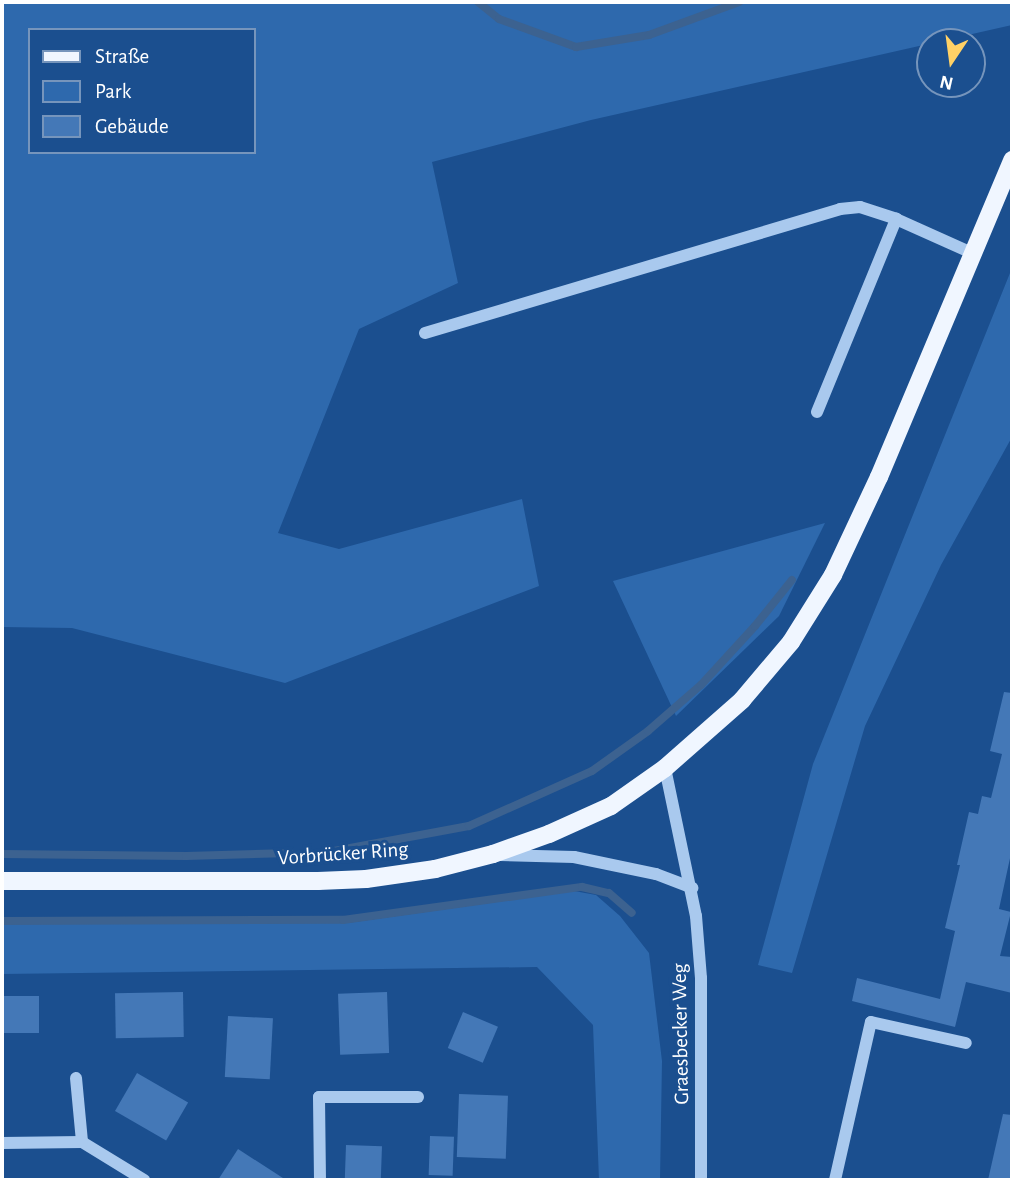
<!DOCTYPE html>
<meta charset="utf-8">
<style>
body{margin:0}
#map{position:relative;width:1014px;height:1182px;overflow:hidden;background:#1b4f8f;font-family:"Alegreya Sans",sans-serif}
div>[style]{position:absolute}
.green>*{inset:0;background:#2e69ad}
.stream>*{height:8px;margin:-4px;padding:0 4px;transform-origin:4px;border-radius:4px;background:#3c6290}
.building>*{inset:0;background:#4478b7;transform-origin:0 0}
.minor>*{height:12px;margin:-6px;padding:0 6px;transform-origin:6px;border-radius:6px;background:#a9c9ee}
.major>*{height:18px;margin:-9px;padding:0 9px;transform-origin:9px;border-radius:9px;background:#f0f6ff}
span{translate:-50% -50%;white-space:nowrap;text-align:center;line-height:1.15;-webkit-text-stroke:7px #1b4f8f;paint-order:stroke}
.street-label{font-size:21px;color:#fff}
.frame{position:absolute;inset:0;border:4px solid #fff;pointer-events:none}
.legend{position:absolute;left:28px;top:28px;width:228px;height:126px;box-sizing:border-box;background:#1b4f8f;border:2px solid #7695bc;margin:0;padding:9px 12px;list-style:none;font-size:21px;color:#fff}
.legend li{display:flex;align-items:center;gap:14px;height:35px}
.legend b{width:35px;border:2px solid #7695bc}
.north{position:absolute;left:916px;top:28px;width:70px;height:70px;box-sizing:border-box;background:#1b4f8f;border:2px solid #7695bc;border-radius:50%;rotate:193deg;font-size:19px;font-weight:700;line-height:28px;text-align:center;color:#fff}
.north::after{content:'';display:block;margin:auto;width:24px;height:32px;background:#ffd166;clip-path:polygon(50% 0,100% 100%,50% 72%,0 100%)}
</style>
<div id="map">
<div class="green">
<i style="clip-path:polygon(evenodd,2px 2px,1012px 2px,1012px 25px,591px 120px,432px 162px,458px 283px,359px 329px,278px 533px,339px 549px,522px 499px,539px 586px,285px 683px,72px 628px,2px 627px,2px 2px,30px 30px,254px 30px,254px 152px,30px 152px,30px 30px)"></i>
<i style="clip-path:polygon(1012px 268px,1012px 437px,941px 565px,865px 726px,792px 973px,758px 965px,813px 764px)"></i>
<i style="clip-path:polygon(825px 523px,779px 616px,676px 716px,613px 581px)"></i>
<i style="clip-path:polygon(574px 891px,596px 895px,620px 916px,649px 953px,662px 1061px,660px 1180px,599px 1180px,593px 1025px,537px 967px,2px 974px,2px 922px,347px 923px)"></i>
</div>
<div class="stream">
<i style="left:478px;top:2px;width:27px;rotate:39deg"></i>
<i style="left:499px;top:19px;width:82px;rotate:20deg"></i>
<i style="left:576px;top:47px;width:74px;rotate:-9.3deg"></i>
<i style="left:649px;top:35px;width:96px;rotate:-20.1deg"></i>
<i style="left:334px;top:851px;width:137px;rotate:-10.5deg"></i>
<i style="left:469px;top:826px;width:135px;rotate:-24.1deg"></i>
<i style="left:592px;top:771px;width:69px;rotate:-35.5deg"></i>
<i style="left:648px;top:731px;width:70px;rotate:-41deg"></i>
<i style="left:701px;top:685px;width:80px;rotate:-47.5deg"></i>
<i style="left:755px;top:626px;width:59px;rotate:-51.2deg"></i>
<i style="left:2px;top:854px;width:184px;rotate:0.6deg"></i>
<i style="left:186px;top:856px;width:104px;rotate:-1.7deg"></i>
<i style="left:2px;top:921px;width:341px;rotate:-0.2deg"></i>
<i style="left:343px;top:920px;width:241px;rotate:-7.9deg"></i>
<i style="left:582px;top:887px;width:28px;rotate:13deg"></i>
<i style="left:609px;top:893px;width:30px;rotate:41deg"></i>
</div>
<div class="building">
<i style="clip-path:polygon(1004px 692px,1012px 693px,1012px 849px,999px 909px,1011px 912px,1000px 956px,1012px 957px,1012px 993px,966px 982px,955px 1027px,852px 1001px,857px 978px,940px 999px,955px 931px,945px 928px,960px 865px,957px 865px,969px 812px,978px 814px,982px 796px,991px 798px,1002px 754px,990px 751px)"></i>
<i style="left:183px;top:992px;width:45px;height:68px;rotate:89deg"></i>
<i style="left:387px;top:992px;width:61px;height:49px;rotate:88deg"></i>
<i style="left:2px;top:996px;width:37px;height:37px"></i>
<i style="left:463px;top:1012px;width:38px;height:39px;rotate:23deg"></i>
<i style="left:228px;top:1016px;width:45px;height:61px;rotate:3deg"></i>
<i style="left:137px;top:1073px;width:59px;height:44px;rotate:30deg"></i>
<i style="left:459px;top:1094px;width:49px;height:63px;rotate:2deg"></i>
<i style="clip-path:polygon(1003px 1114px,1012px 1115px,1012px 1180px,988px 1180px)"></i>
<i style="left:430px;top:1136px;width:24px;height:39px;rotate:2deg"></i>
<i style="left:346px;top:1145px;width:36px;height:35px;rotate:2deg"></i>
<i style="clip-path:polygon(238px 1149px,286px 1180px,218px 1180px)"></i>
</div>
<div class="minor">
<i style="left:425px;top:333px;width:433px;rotate:-16.6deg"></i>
<i style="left:840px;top:209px;width:20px;rotate:-6deg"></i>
<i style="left:860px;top:207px;width:38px;rotate:18deg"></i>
<i style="left:896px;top:219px;width:83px;rotate:24.1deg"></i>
<i style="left:817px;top:412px;width:209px;rotate:-67.7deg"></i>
<i style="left:665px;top:768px;width:151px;rotate:78.2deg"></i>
<i style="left:696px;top:916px;width:62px;rotate:85.4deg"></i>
<i style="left:701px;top:978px;width:202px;rotate:90deg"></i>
<i style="left:500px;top:855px;width:74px;rotate:1.5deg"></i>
<i style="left:574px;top:857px;width:84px;rotate:11.7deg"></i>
<i style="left:656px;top:874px;width:39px;rotate:21deg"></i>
<i style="left:76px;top:1078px;width:64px;rotate:84.6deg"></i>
<i style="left:82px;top:1142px;width:73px;rotate:31.5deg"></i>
<i style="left:2px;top:1143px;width:80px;rotate:-0.7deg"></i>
<i style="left:320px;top:1180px;width:83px;rotate:-90.7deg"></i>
<i style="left:319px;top:1097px;width:99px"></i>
<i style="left:835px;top:1180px;width:162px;rotate:-77.2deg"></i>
<i style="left:871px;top:1022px;width:97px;rotate:12.5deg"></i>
</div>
<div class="major">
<i style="left:2px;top:881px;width:316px"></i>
<i style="left:318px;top:881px;width:48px;rotate:-2.4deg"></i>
<i style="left:366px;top:879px;width:70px;rotate:-8.2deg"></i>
<i style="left:435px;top:869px;width:60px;rotate:-14.5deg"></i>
<i style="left:493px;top:854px;width:59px;rotate:-19.7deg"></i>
<i style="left:549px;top:834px;width:68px;rotate:-24.3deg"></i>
<i style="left:611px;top:806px;width:66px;rotate:-35.1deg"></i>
<i style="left:665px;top:768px;width:103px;rotate:-41.4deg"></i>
<i style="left:742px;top:700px;width:76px;rotate:-49.8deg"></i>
<i style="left:791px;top:642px;width:79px;rotate:-57.9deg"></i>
<i style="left:833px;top:575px;width:108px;rotate:-64.9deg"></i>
<i style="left:879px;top:477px;width:344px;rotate:-67.2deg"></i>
</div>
<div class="street-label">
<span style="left:343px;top:854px;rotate:-4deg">Vorbrücker Ring</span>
<span style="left:681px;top:1034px;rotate:-91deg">Graesbecker Weg</span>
</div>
<div class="frame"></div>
<ul class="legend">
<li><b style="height:9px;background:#f0f6ff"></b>Straße</li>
<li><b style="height:19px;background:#2e69ad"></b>Park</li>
<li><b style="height:19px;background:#4478b7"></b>Gebäude</li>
</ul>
<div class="north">N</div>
</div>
